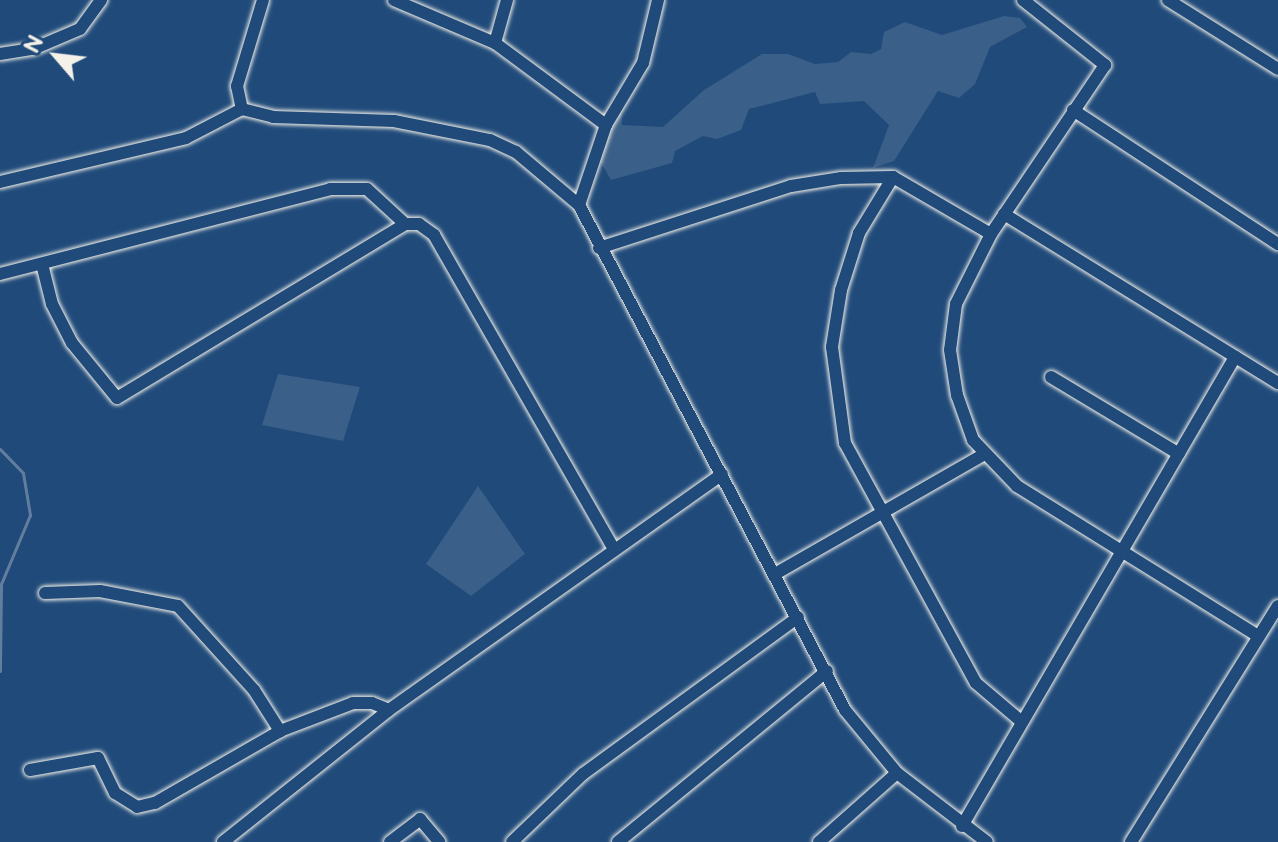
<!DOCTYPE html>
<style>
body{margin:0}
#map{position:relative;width:1278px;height:842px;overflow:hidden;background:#1f4a7a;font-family:"Balsamiq Sans",sans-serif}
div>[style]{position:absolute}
.green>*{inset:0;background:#3a5f88}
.stream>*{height:3px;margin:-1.5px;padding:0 1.5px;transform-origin:1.5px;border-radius:1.5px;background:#627e9d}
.roads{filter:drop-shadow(0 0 2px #f4f1e8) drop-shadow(0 0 2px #f4f1e8)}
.minor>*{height:12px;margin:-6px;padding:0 6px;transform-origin:6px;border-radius:6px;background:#1f4a7a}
span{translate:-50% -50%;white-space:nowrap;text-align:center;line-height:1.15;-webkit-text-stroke:6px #1f4a7a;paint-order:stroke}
.north{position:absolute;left:16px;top:16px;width:80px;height:80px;-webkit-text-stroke:6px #1f4a7a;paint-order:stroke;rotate:298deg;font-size:22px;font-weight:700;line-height:32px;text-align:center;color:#f4f1e8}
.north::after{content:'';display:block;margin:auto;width:28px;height:36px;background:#f4f1e8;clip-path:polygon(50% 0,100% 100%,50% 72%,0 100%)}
</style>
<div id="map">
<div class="green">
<i style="clip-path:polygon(1004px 16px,1020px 18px,1027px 27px,990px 47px,975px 84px,959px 98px,938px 91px,894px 161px,873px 168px,889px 125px,864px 101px,820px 104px,815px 92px,749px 109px,741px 130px,717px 139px,703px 136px,675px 151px,672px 163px,611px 180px,599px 159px,605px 133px,621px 109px,622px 125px,663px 127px,704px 90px,762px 54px,788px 54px,815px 64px,838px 62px,851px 52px,871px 54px,881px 49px,884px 32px,905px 22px,942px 35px)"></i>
<i style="clip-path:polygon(278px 374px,360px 387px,343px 441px,262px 425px)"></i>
<i style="clip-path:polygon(478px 486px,525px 554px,471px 596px,426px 564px)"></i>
</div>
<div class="stream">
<i style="left:0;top:449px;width:33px;rotate:46deg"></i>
<i style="left:23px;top:473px;width:43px;rotate:80.5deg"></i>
<i style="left:30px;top:515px;width:75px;rotate:112.8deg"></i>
<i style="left:1px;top:584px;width:87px;rotate:90.7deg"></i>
</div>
<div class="roads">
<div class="minor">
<i style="left:263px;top:0;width:90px;rotate:106.8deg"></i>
<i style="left:237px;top:86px;width:24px;rotate:78deg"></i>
<i style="left:242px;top:109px;width:32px;rotate:14deg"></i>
<i style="left:273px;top:117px;width:121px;rotate:1.9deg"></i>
<i style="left:394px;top:121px;width:98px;rotate:11.2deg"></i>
<i style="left:490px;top:140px;width:29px;rotate:25deg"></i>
<i style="left:516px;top:152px;width:82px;rotate:40.1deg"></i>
<i style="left:579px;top:205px;width:571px;rotate:62.22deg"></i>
<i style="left:845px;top:710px;width:82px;rotate:50.5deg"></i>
<i style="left:897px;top:773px;width:113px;rotate:37.5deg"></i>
<i style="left:394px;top:0;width:110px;rotate:23.1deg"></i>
<i style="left:495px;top:43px;width:138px;rotate:36.5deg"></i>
<i style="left:1023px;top:0;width:105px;rotate:38.4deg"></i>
<i style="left:1105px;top:65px;width:204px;rotate:124deg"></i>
<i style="left:991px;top:234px;width:78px;rotate:116.6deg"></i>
<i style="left:956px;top:304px;width:46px;rotate:97.4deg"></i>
<i style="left:950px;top:350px;width:46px;rotate:81.2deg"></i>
<i style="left:957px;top:395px;width:48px;rotate:70.4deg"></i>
<i style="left:973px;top:440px;width:64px;rotate:46.3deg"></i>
<i style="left:1017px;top:486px;width:282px;rotate:31.9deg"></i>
<i style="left:1168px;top:0;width:130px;rotate:32.1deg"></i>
<i style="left:495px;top:43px;width:45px;rotate:-74.4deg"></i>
<i style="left:0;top:54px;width:33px;rotate:-9deg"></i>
<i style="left:33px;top:49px;width:51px;rotate:-23.1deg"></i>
<i style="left:80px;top:29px;width:36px;rotate:-54deg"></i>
<i style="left:1073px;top:110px;width:245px;rotate:33.2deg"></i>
<i style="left:893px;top:177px;width:66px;rotate:121.3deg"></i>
<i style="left:859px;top:233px;width:60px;rotate:107.5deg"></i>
<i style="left:841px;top:290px;width:58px;rotate:99deg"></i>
<i style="left:832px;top:347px;width:97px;rotate:82.3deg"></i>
<i style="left:845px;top:443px;width:273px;rotate:61.4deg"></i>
<i style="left:976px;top:683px;width:60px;rotate:40.3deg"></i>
<i style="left:0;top:182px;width:191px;rotate:-13.3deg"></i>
<i style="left:186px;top:138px;width:63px;rotate:-27.4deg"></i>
<i style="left:579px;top:205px;width:84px;rotate:-71.4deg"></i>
<i style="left:606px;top:125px;width:72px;rotate:-59.2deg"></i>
<i style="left:643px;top:63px;width:65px;rotate:-76.6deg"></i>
<i style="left:1004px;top:214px;width:322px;rotate:31.7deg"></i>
<i style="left:599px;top:248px;width:202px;rotate:-17.9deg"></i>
<i style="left:791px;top:186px;width:51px;rotate:-9.1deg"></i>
<i style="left:841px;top:178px;width:52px;rotate:-1.1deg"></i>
<i style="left:893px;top:177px;width:113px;rotate:30.2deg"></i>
<i style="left:42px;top:264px;width:41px;rotate:76deg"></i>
<i style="left:52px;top:304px;width:44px;rotate:62.9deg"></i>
<i style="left:72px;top:343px;width:71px;rotate:50.7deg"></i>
<i style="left:117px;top:398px;width:336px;rotate:-31.1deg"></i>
<i style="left:405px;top:224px;width:14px"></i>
<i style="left:419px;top:224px;width:19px;rotate:36deg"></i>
<i style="left:434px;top:235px;width:361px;rotate:60.2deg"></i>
<i style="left:0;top:274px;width:341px;rotate:-14.4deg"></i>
<i style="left:330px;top:189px;width:37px"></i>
<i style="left:367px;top:189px;width:52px;rotate:42.6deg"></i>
<i style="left:1051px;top:377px;width:149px;rotate:31deg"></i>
<i style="left:775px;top:574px;width:240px;rotate:-29.8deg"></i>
<i style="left:45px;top:593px;width:55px;rotate:-2.1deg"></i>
<i style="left:100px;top:591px;width:79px;rotate:10.9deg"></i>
<i style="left:178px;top:606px;width:113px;rotate:47.9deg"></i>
<i style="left:254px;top:690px;width:49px;rotate:57.6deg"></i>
<i style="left:30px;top:770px;width:69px;rotate:-10deg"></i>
<i style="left:98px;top:758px;width:39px;rotate:64deg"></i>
<i style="left:115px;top:793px;width:26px;rotate:32deg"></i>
<i style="left:137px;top:807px;width:18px;rotate:-13deg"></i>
<i style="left:155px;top:803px;width:144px;rotate:-29.9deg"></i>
<i style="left:280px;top:731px;width:78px;rotate:-21deg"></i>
<i style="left:353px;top:703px;width:19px"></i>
<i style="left:372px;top:703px;width:18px;rotate:22deg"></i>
<i style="left:962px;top:826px;width:543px;rotate:-59.8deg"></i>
<i style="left:223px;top:842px;width:212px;rotate:-38.5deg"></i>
<i style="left:389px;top:710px;width:408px;rotate:-35.3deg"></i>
<i style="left:390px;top:842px;width:38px;rotate:-37deg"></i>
<i style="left:420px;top:819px;width:30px;rotate:50deg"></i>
<i style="left:512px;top:842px;width:98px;rotate:-43.8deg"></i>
<i style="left:583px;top:774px;width:266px;rotate:-36.1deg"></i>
<i style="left:618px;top:842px;width:270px;rotate:-39.3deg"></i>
<i style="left:819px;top:842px;width:104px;rotate:-41.5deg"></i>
<i style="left:1131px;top:842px;width:278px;rotate:-58.1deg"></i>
</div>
</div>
<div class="north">N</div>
</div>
